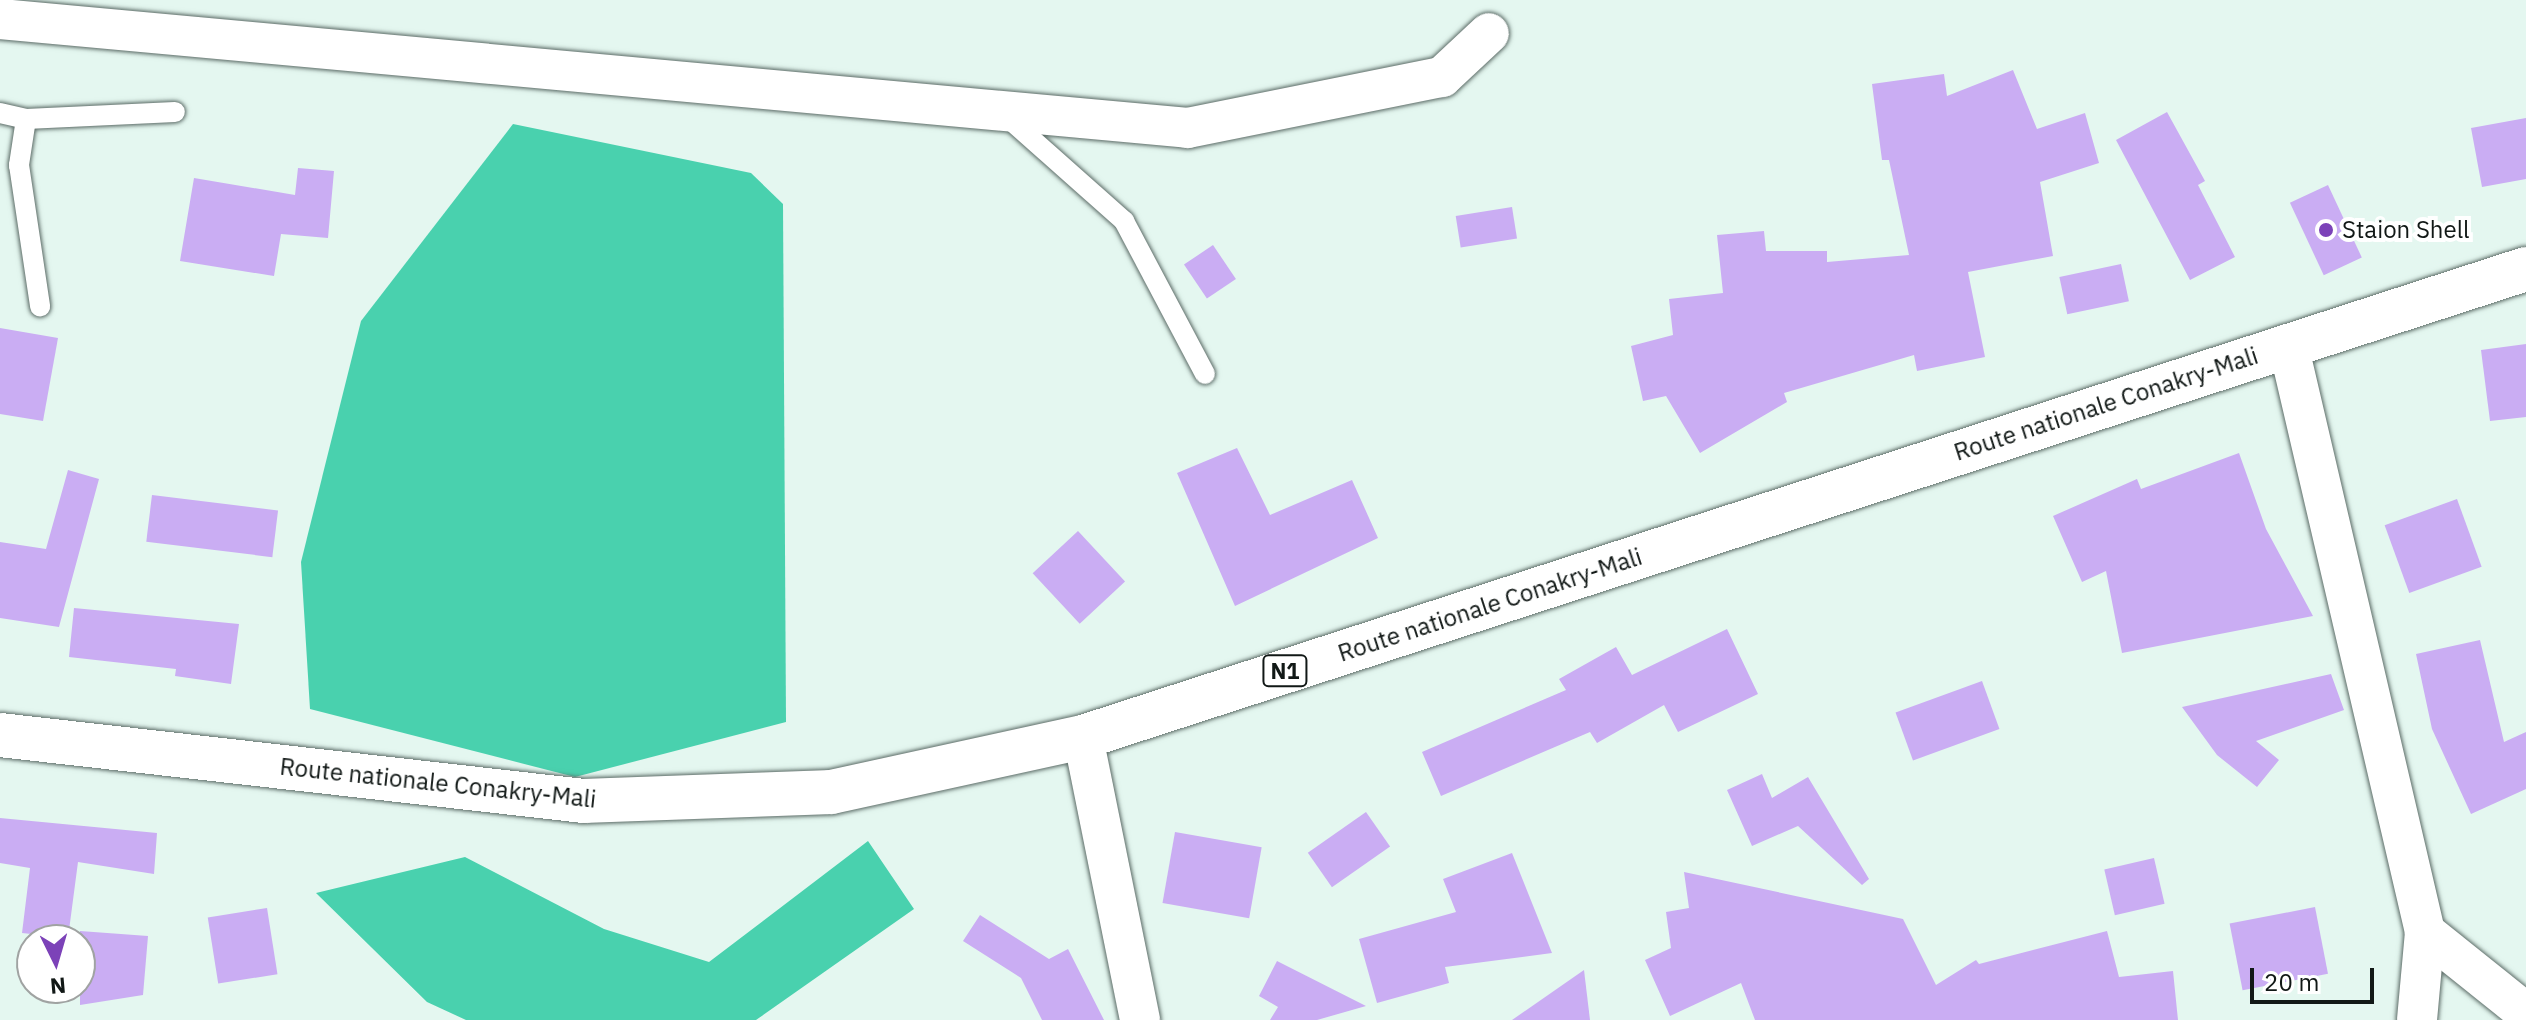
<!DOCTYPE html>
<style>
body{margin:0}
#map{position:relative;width:2526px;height:1020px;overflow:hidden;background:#e4f7f0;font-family:"IBM Plex Sans",sans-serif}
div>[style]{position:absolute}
.forest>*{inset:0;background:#49d1ae}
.building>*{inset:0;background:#caadf3;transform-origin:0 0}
.roads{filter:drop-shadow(0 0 2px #5c6c67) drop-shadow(0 0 2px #5c6c67)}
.service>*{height:20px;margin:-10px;padding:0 10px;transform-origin:10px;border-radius:10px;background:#fff}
.minor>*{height:40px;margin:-20px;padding:0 20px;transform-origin:20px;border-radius:20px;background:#fff}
.trunk>*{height:44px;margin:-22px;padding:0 22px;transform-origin:22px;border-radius:22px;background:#fff}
.dots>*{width:22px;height:22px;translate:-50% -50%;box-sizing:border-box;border:4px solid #fff;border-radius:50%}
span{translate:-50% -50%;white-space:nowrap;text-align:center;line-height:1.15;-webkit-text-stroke:8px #fff;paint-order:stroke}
.shield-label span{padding:2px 6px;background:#fff;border:2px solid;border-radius:6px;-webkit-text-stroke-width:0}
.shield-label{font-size:22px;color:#111816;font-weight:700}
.poi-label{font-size:24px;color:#111816}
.left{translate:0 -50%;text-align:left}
.street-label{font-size:24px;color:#111816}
.north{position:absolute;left:16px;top:924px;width:80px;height:80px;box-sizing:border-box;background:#fff;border:2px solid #a0a3a2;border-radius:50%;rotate:175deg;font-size:22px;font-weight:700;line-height:32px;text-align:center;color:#111816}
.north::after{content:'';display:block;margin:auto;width:28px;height:36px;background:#7c42b8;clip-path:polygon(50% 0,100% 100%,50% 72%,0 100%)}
.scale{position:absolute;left:2250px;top:968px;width:124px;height:36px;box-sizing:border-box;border:4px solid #111816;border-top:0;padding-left:10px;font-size:24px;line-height:28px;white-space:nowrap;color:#111816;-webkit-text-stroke:6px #fff;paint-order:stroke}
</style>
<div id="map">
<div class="forest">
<i style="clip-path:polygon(513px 124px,751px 173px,783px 204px,786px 722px,575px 777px,310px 709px,301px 562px,361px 321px)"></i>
<i style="clip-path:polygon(868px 841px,914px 909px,756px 1020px,466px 1020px,427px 1002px,316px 893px,465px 857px,604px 929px,709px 962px)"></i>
</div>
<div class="building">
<i style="clip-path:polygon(2013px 70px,2037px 129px,2085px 113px,2099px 163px,2040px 182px,2053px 256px,1968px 272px,1985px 357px,1917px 371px,1914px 355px,1784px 393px,1787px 402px,1700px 453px,1666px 396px,1643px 401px,1631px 346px,1673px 335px,1669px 299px,1723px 293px,1717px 235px,1764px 231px,1766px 251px,1827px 251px,1827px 262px,1909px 255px,1889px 160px,1882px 160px,1872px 84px,1944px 74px,1947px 96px)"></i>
<i style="clip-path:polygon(2167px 112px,2205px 181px,2198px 185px,2235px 257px,2190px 280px,2116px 140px)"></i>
<i style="clip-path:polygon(2526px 118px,2526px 179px,2482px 187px,2471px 128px)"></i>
<i style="clip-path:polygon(298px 168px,334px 171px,328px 238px,281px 234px,274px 276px,180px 261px,194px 178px,295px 195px)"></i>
<i style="left:2328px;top:185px;width:80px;height:42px;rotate:65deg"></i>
<i style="left:1512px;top:207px;width:32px;height:57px;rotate:81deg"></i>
<i style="left:1213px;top:245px;width:41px;height:35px;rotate:56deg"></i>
<i style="left:2121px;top:264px;width:38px;height:63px;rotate:78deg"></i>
<i style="clip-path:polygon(0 328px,58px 338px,43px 421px,0 414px)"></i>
<i style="clip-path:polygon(2526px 344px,2526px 417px,2490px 421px,2481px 350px)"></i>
<i style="clip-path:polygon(1237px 448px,1270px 515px,1352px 480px,1378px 538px,1235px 606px,1177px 473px)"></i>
<i style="clip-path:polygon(2239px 453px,2266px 529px,2313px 616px,2122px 653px,2106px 571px,2082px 582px,2053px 516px,2137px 479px,2141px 489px)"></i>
<i style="clip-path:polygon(68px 470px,99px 479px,59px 627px,0 618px,0 542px,46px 549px)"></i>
<i style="left:152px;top:495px;width:127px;height:47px;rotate:7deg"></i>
<i style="left:2457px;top:499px;width:72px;height:77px;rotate:70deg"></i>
<i style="left:1078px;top:531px;width:69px;height:62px;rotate:47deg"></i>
<i style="clip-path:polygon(74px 608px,239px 624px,231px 684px,175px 676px,176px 669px,69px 657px)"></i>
<i style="clip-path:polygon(1727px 629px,1758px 694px,1678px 732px,1664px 705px,1597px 743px,1590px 732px,1441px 796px,1422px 752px,1566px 690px,1559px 679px,1616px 647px,1632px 675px)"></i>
<i style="clip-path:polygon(2480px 640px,2504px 742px,2526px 732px,2526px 789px,2471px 814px,2432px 729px,2416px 654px)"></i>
<i style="clip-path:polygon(2331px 674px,2344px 710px,2256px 741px,2279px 760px,2257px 787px,2217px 755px,2182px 707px)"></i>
<i style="left:1982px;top:681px;width:51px;height:92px;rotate:70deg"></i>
<i style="clip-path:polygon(1762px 774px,1772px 798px,1808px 777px,1869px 879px,1862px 885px,1798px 826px,1752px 846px,1727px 790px)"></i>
<i style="left:1366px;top:812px;width:42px;height:71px;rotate:55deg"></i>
<i style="clip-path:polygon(0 818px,157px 833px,154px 874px,78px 862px,68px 938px,22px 933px,30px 868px,0 863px)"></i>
<i style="left:1175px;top:832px;width:88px;height:72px;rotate:10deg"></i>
<i style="clip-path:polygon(1512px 853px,1552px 953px,1445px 967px,1449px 983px,1377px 1003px,1359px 939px,1456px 912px,1443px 879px)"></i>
<i style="left:2154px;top:858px;width:47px;height:51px;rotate:77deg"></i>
<i style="clip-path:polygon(1684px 872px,1903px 919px,1936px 985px,1976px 960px,1979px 964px,2107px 931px,2119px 977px,2173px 971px,2178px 1020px,1755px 1020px,1741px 983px,1670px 1016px,1645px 960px,1671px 948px,1666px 912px,1689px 908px)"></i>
<i style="left:2315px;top:907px;width:68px;height:87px;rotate:79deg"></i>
<i style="left:267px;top:908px;width:67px;height:60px;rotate:81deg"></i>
<i style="clip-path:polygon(980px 915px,1049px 959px,1068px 949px,1104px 1020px,1042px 1020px,1021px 978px,963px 941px)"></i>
<i style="clip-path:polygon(80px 931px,148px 936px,143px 995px,80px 1005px)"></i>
<i style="clip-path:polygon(1277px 961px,1366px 1006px,1317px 1020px,1270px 1020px,1278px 1007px,1259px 996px)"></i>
<i style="clip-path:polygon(1584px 970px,1590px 1020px,1512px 1020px)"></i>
</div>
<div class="roads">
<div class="service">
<i style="left:0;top:113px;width:27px;rotate:13deg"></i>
<i style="left:26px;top:119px;width:47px;rotate:98.7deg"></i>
<i style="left:19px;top:165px;width:143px;rotate:81.5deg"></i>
<i style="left:1007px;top:117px;width:157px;rotate:41.6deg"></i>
<i style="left:1124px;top:221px;width:173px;rotate:62.1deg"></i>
<i style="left:26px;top:119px;width:149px;rotate:-2.7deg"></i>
</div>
<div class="minor">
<i style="left:0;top:19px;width:1193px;rotate:5.24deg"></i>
<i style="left:1188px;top:128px;width:259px;rotate:-11.4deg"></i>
<i style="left:1442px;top:77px;width:64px;rotate:-43.1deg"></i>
<i style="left:2288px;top:344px;width:604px;rotate:76.88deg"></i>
<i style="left:2425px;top:932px;width:88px;rotate:95.2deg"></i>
<i style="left:1083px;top:737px;width:289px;rotate:78.6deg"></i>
<i style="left:2425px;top:932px;width:129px;rotate:38.7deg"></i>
</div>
<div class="trunk">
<i style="left:0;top:735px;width:588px;rotate:6.45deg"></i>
<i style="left:584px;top:801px;width:247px;rotate:-2.1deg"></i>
<i style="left:831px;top:792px;width:258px;rotate:-12.3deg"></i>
<i style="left:1083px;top:737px;width:1517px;rotate:-17.97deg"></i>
</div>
</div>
<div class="dots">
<i style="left:2326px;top:230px;background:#7c42b8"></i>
</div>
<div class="shield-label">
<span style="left:1285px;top:671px">N1</span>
</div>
<div class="poi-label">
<span class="left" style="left:2342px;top:230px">Staion Shell</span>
</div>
<div class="street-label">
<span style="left:2106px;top:404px;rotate:-18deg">Route nationale Conakry-Mali</span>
<span style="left:1490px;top:605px;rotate:-18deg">Route nationale Conakry-Mali</span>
<span style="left:438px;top:783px;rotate:6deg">Route nationale Conakry-Mali</span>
</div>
<div class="north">N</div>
<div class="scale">20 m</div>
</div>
